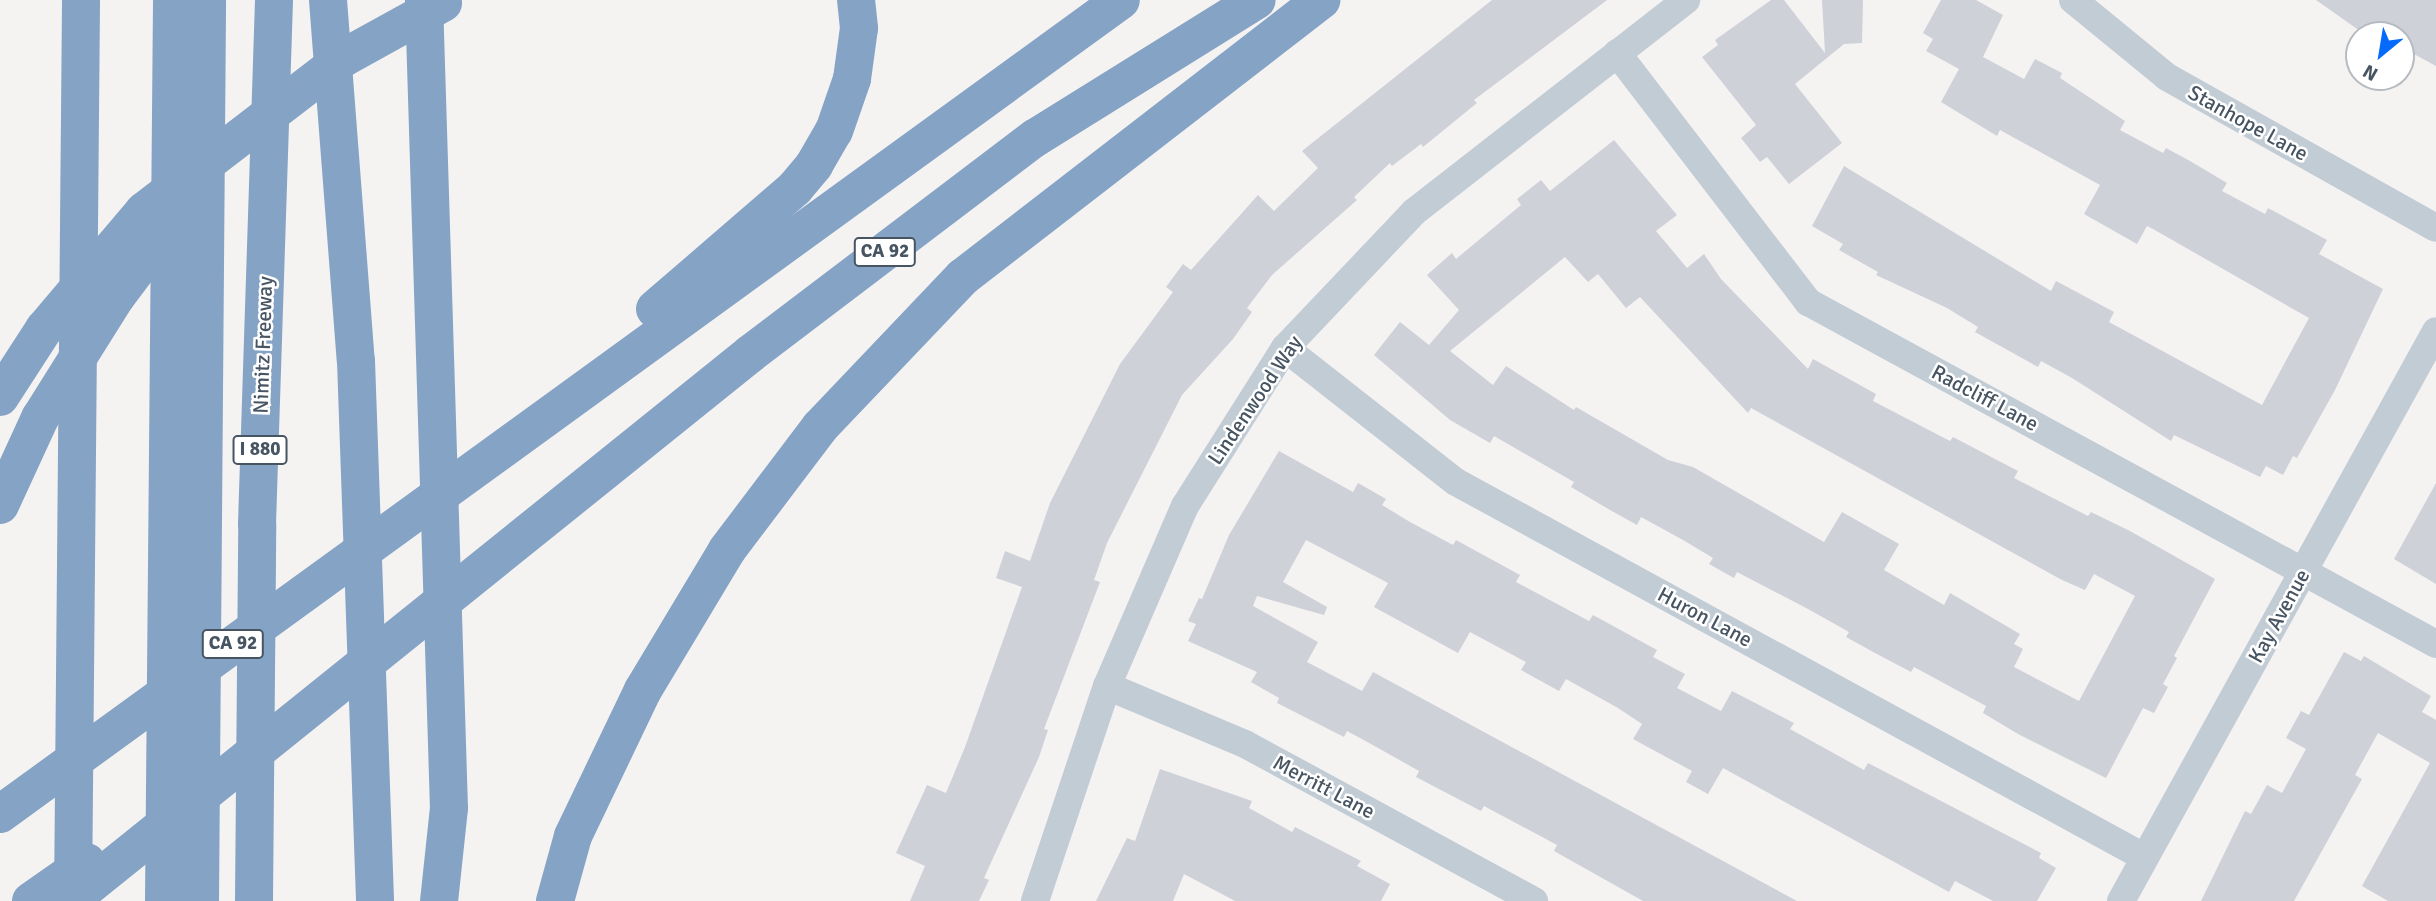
<!DOCTYPE html>
<style>
body{margin:0}
#map{position:relative;width:2436px;height:901px;overflow:hidden;background:#f5f2f2;font-family:Signika,sans-serif}
div>[style]{position:absolute}
.building>*{inset:0;background:#ced1d8}
.street>*{height:28px;margin:-14px;padding:0 14px;transform-origin:14px;border-radius:14px;background:#c2ccd5}
.highway>*{height:38px;margin:-19px;padding:0 19px;transform-origin:19px;border-radius:19px;background:#85a3c5}
span{translate:-50% -50%;white-space:nowrap;text-align:center;line-height:1.15;-webkit-text-stroke:5px #fff;paint-order:stroke}
.shield-label span{padding:2px 5px;background:#fff;border:2px solid;border-radius:5px;-webkit-text-stroke-width:0}
.shield-label{font-size:19px;color:#475562;font-weight:700}
.street-label{font-size:21px;color:#475562}
.north{position:absolute;left:2345px;top:21px;width:70px;height:70px;box-sizing:border-box;background:#fff;border:2px solid #b5bbc0;border-radius:50%;rotate:210deg;font-size:19px;font-weight:700;line-height:28px;text-align:center;color:#475562}
.north::after{content:'';display:block;margin:auto;width:24px;height:32px;background:#066afa;clip-path:polygon(50% 0,100% 100%,50% 72%,0 100%)}
</style>
<div id="map">
<div class="building">
<i style="clip-path:polygon(1492px 0,1607px 0,1474px 100px,1477px 103px,1423px 147px,1421px 144px,1392px 166px,1390px 163px,1354px 197px,1357px 200px,1272px 275px,1247px 308px,1252px 312px,1233px 339px,1182px 395px,1107px 543px,1094px 580px,1100px 582px,1044px 729px,1048px 730px,1039px 757px,984px 878px,989px 880px,979px 901px,910px 901px,925px 866px,896px 853px,927px 785px,946px 793px,965px 747px,1022px 587px,996px 578px,1005px 551px,1030px 561px,1050px 503px,1120px 364px,1173px 292px,1166px 287px,1183px 264px,1191px 270px,1258px 195px,1274px 211px,1318px 168px,1302px 151px)"></i>
<i style="clip-path:polygon(1771px 0,1784px 0,1825px 53px,1822px 0,1863px 0,1862px 43px,1844px 44px,1795px 84px,1842px 143px,1789px 184px,1767px 157px,1760px 162px,1741px 138px,1756px 125px,1702px 57px,1718px 45px,1715px 40px)"></i>
<i style="clip-path:polygon(1941px 0,1976px 0,2003px 15px,1983px 57px,2024px 79px,2035px 59px,2062px 73px,2060px 78px,2125px 121px,2120px 130px,2163px 153px,2166px 148px,2190px 161px,2227px 183px,2222px 191px,2265px 214px,2268px 208px,2327px 240px,2319px 254px,2383px 289px,2335px 390px,2297px 458px,2293px 456px,2283px 475px,2266px 466px,2260px 477px,2174px 435px,2171px 441px,2072px 378px,2041px 361px,2038px 367px,1975px 332px,1978px 327px,1947px 308px,1876px 275px,1878px 272px,1839px 250px,1843px 244px,1812px 226px,1844px 166px,2051px 291px,2056px 281px,2114px 312px,2109px 322px,2262px 405px,2309px 318px,2153px 229px,2147px 226px,2137px 244px,2084px 214px,2100px 185px,2000px 130px,1997px 136px,1941px 102px,1959px 69px,1926px 51px,1933px 39px,1923px 33px)"></i>
<i style="clip-path:polygon(2316px 0,2436px 0,2436px 66px,2401px 47px,2401px 35px,2380px 35px,2362px 25px,2360px 31px)"></i>
<i style="clip-path:polygon(evenodd,1614px 140px,1677px 215px,1656px 231px,1687px 268px,1704px 254px,1721px 279px,1808px 369px,1813px 359px,1876px 394px,1873px 401px,1950px 441px,1953px 437px,2018px 471px,2014px 478px,2088px 516px,2091px 512px,2130px 531px,2215px 579px,2174px 656px,2177px 658px,2163px 684px,2168px 687px,2154px 713px,2143px 708px,2106px 778px,2018px 734px,1983px 713px,1986px 706px,1914px 667px,1911px 672px,1875px 653px,1846px 637px,1849px 632px,1808px 609px,1737px 572px,1734px 578px,1709px 564px,1713px 558px,1683px 540px,1641px 517px,1637px 525px,1610px 510px,1571px 487px,1574px 482px,1494px 436px,1490px 443px,1450px 420px,1374px 355px,1400px 322px,1429px 345px,1459px 310px,1427px 275px,1452px 253px,1456px 259px,1521px 205px,1517px 199px,1541px 180px,1550px 191px,1614px 140px,1565px 257px,1588px 282px,1598px 274px,1626px 308px,1640px 297px,1748px 413px,1751px 408px,2062px 580px,2085px 590px,2094px 574px,2135px 596px,2079px 701px,2014px 667px,2023px 649px,2014px 644px,2020px 634px,1950px 593px,1944px 605px,1884px 570px,1899px 544px,1842px 512px,1824px 542px,1693px 467px,1668px 460px,1576px 407px,1574px 410px,1506px 366px,1493px 385px,1450px 351px,1565px 257px)"></i>
<i style="clip-path:polygon(1279px 451px,1353px 492px,1358px 483px,1386px 499px,1382px 505px,1410px 522px,1453px 545px,1456px 540px,1520px 575px,1516px 582px,1589px 621px,1593px 615px,1657px 650px,1653px 657px,1685px 674px,1677px 688px,1721px 711px,1732px 691px,1794px 723px,1790px 729px,1864px 770px,1868px 763px,2041px 853px,2039px 858px,2056px 868px,2037px 901px,1993px 901px,1955px 881px,1949px 892px,1723px 768px,1708px 794px,1686px 782px,1692px 771px,1633px 739px,1642px 724px,1618px 708px,1566px 679px,1559px 691px,1521px 670px,1526px 662px,1470px 632px,1458px 653px,1374px 607px,1388px 583px,1306px 540px,1283px 582px,1327px 607px,1324px 615px,1257px 596px,1253px 606px,1318px 642px,1307px 662px,1362px 691px,1373px 672px,1797px 901px,1643px 901px,1554px 851px,1557px 845px,1484px 806px,1481px 811px,1416px 777px,1419px 771px,1371px 744px,1347px 731px,1344px 737px,1277px 703px,1279px 698px,1251px 682px,1257px 672px,1188px 641px,1196px 624px,1188px 621px,1199px 598px,1202px 599px,1229px 535px)"></i>
<i style="clip-path:polygon(2436px 483px,2436px 584px,2394px 559px)"></i>
<i style="clip-path:polygon(2344px 652px,2361px 661px,2364px 656px,2431px 696px,2422px 712px,2436px 720px,2436px 901px,2388px 901px,2362px 886px,2430px 763px,2378px 733px,2355px 775px,2362px 779px,2294px 901px,2201px 901px,2245px 811px,2251px 814px,2267px 785px,2282px 793px,2306px 749px,2286px 738px,2301px 711px,2309px 715px)"></i>
<i style="clip-path:polygon(1160px 769px,1252px 801px,1249px 808px,1292px 832px,1295px 827px,1361px 861px,1357px 866px,1390px 884px,1381px 901px,1235px 901px,1184px 874px,1173px 901px,1096px 901px,1127px 838px,1135px 841px)"></i>
</div>
<div class="street">
<i style="left:2073px;top:0;width:122px;rotate:39.3deg"></i>
<i style="left:2167px;top:77px;width:308px;rotate:29.3deg"></i>
<i style="left:1617px;top:53px;width:314px;rotate:52.5deg"></i>
<i style="left:1808px;top:302px;width:715px;rotate:28.57deg"></i>
<i style="left:1285px;top:348px;width:217px;rotate:38.1deg"></i>
<i style="left:1456px;top:482px;width:784px;rotate:28.59deg"></i>
<i style="left:1107px;top:686px;width:150px;rotate:22.8deg"></i>
<i style="left:1245px;top:744px;width:329px;rotate:28.5deg"></i>
<i style="left:1035px;top:901px;width:227px;rotate:-71.5deg"></i>
<i style="left:1107px;top:686px;width:196px;rotate:-66.6deg"></i>
<i style="left:1185px;top:506px;width:187px;rotate:-57.7deg"></i>
<i style="left:1285px;top:348px;width:187px;rotate:-46.5deg"></i>
<i style="left:1414px;top:212px;width:345px;rotate:-37.9deg"></i>
<i style="left:2121px;top:901px;width:651px;rotate:-61.07deg"></i>
</div>
<div class="highway">
<i style="left:328px;top:0;width:362px;rotate:85.6deg"></i>
<i style="left:356px;top:361px;width:540px;rotate:87.98deg"></i>
<i style="left:424px;top:0;width:808px;rotate:88.23deg"></i>
<i style="left:449px;top:808px;width:94px;rotate:96.1deg"></i>
<i style="left:655px;top:309px;width:185px;rotate:-40.8deg"></i>
<i style="left:795px;top:188px;width:30px;rotate:-50deg"></i>
<i style="left:814px;top:165px;width:39px;rotate:-60deg"></i>
<i style="left:834px;top:131px;width:55px;rotate:-70.9deg"></i>
<i style="left:852px;top:79px;width:51px;rotate:-82.2deg"></i>
<i style="left:859px;top:28px;width:28px;rotate:-96deg"></i>
<i style="left:0;top:397px;width:81px;rotate:-57.1deg"></i>
<i style="left:44px;top:329px;width:155px;rotate:-49.7deg"></i>
<i style="left:144px;top:211px;width:253px;rotate:-37.5deg"></i>
<i style="left:345px;top:57px;width:112px;rotate:-28.9deg"></i>
<i style="left:0;top:505px;width:96px;rotate:-65.3deg"></i>
<i style="left:40px;top:418px;width:143px;rotate:-57.9deg"></i>
<i style="left:116px;top:297px;width:95px;rotate:-53.1deg"></i>
<i style="left:0;top:814px;width:1385px;rotate:-35.98deg"></i>
<i style="left:31px;top:901px;width:68px;rotate:-34.9deg"></i>
<i style="left:70px;top:901px;width:873px;rotate:-38.81deg"></i>
<i style="left:750px;top:354px;width:358px;rotate:-37.2deg"></i>
<i style="left:1035px;top:138px;width:261px;rotate:-31.9deg"></i>
<i style="left:73px;top:901px;width:901px;rotate:-89.49deg"></i>
<i style="left:164px;top:901px;width:901px;rotate:-89.49deg"></i>
<i style="left:200px;top:901px;width:901px;rotate:-89.55deg"></i>
<i style="left:254px;top:901px;width:377px;rotate:-89.5deg"></i>
<i style="left:257px;top:524px;width:524px;rotate:-88.14deg"></i>
<i style="left:555px;top:901px;width:67px;rotate:-74.5deg"></i>
<i style="left:573px;top:836px;width:162px;rotate:-64.4deg"></i>
<i style="left:643px;top:690px;width:163px;rotate:-59deg"></i>
<i style="left:727px;top:550px;width:154px;rotate:-52.9deg"></i>
<i style="left:820px;top:427px;width:207px;rotate:-46.4deg"></i>
<i style="left:963px;top:277px;width:453px;rotate:-37.7deg"></i>
</div>
<div class="shield-label">
<span style="left:885px;top:252px">CA 92</span>
<span style="left:260px;top:450px">I 880</span>
<span style="left:233px;top:644px">CA 92</span>
</div>
<div class="street-label">
<span style="left:2248px;top:123px;rotate:29deg">Stanhope Lane</span>
<span style="left:263px;top:345px;rotate:-88deg">Nimitz Freeway</span>
<span style="left:1985px;top:398px;rotate:28deg">Radcliff Lane</span>
<span style="left:1255px;top:400px;rotate:-56deg">Lindenwood Way</span>
<span style="left:2279px;top:616px;rotate:-61deg">Kay Avenue</span>
<span style="left:1705px;top:617px;rotate:28deg">Huron Lane</span>
<span style="left:1324px;top:787px;rotate:28deg">Merritt Lane</span>
</div>
<div class="north">N</div>
</div>
